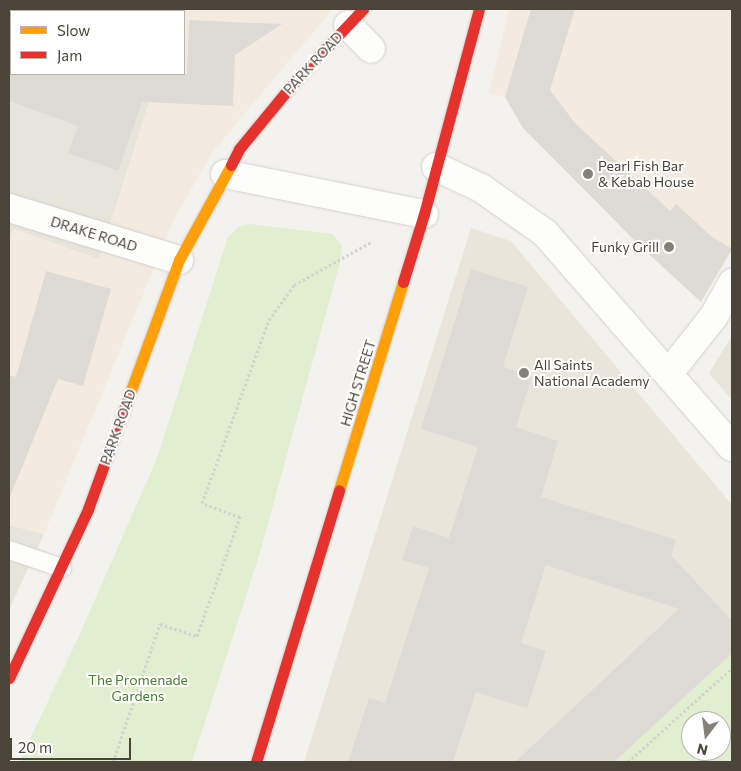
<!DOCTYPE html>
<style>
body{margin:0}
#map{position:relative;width:741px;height:771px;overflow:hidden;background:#f4f2ee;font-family:Commissioner,sans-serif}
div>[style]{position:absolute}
.residential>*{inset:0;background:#e7e4dc}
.commercial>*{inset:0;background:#f3ebdf}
.education>*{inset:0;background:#eae5da}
.green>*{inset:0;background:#e1eecf}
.building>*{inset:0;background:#dedbd6}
.path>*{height:3px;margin-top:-1.5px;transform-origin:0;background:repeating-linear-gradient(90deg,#d3d2cc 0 2.5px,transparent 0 5px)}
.roads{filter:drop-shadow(0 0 1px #d2d0cb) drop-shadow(0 0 1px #d2d0cb)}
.lane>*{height:18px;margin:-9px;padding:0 9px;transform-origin:9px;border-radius:9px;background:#fdfdfc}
.street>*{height:28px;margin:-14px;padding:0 14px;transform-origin:14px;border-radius:14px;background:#fdfdfc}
.slow>*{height:11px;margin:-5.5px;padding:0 5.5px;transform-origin:5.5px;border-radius:5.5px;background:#ff9f0a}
.jam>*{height:11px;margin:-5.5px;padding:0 5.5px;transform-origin:5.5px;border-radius:5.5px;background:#e5322d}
.dots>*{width:14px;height:14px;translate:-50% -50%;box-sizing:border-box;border:2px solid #fff;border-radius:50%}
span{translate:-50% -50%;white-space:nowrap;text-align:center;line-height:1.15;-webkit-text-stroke:4px #fff;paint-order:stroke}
.street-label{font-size:14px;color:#4b4439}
.poi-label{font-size:14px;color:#4b4439}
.left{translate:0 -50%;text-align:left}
.right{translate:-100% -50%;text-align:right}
.park-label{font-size:14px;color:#4a7f2a}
.frame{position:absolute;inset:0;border:10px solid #4b4439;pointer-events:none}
.legend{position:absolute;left:10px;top:10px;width:175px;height:65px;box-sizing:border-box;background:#fff;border:1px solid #b7b4b0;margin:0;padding:6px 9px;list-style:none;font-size:15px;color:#4b4439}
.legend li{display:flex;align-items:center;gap:10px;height:25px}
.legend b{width:25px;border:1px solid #b7b4b0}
.north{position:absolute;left:681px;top:711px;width:50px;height:50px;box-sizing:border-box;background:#fff;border:1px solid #b7b4b0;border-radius:50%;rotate:195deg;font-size:14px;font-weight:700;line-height:20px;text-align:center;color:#4b4439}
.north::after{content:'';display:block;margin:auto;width:18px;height:22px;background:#868178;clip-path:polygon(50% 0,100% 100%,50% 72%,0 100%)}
.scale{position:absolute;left:10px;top:738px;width:121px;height:22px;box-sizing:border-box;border:2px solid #4b4439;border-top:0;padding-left:6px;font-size:15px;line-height:18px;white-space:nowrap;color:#4b4439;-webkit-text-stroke:4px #fff;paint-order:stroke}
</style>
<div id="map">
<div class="residential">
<i style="clip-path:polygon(9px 9px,179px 9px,179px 11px,11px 11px,11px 74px,158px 74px,99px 260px,14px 229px,9px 242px)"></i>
<i style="clip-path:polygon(732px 336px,732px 400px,709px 373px)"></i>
<i style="clip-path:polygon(9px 525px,44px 534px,9px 610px)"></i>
</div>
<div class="commercial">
<i style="clip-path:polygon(179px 9px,333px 9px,214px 150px,175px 217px,44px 534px,9px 525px,9px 242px,13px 229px,99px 259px,158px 74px,184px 74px,184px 11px,179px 11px)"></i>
<i style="clip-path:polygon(509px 9px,732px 9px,732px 250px,701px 302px,523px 128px,505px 97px,489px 93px)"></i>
</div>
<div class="education">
<i style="clip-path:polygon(471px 228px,511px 241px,732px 505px,732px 652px,614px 762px,304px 762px)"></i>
</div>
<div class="green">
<i style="clip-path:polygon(250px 224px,333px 234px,342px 246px,339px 266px,259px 556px,192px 762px,19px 762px,79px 636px,157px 458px,228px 237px,240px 226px)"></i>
<i style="clip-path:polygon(evenodd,732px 652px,732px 762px,614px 762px,732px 652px,691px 721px,721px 721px,721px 751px,691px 751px,691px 721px)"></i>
</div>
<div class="building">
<i style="clip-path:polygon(531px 9px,575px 9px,550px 90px,575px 123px,670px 211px,676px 204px,711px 236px,732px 249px,701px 302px,640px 246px,523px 128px,505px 97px)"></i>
<i style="clip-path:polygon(189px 20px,282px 24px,235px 55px,233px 106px,142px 102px,118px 171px,68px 153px,78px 126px,9px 101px,9px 74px,187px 74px)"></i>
<i style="clip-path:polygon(471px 269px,528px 287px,503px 367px,532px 376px,516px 427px,558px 441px,541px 497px,676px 540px,671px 555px,732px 621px,732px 653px,614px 762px,515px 762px,679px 609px,546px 565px,521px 643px,546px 651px,527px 708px,476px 692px,453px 762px,348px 762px,369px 698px,385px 703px,429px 568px,402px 560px,413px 526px,449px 538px,478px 447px,421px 429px)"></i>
<i style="clip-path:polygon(46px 271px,111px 289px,83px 386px,58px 379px,10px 497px,9px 375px,16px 377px)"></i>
</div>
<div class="path">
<i style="left:113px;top:762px;width:146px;rotate:-71.2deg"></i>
<i style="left:160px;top:624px;width:39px;rotate:18deg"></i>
<i style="left:197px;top:636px;width:127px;rotate:-70.1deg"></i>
<i style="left:240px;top:517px;width:40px;rotate:-159.8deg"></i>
<i style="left:202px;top:503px;width:195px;rotate:-69.9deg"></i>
<i style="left:269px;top:320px;width:43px;rotate:-54.5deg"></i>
<i style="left:294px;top:285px;width:90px;rotate:-29.1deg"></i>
<i style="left:628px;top:762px;width:140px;rotate:-42.1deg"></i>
</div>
<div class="roads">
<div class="lane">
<i style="left:9px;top:550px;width:56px;rotate:18.8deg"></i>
</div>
<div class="street">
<i style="left:348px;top:25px;width:33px;rotate:46deg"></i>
<i style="left:436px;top:167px;width:50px;rotate:25deg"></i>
<i style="left:481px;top:188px;width:78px;rotate:35.1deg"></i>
<i style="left:545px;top:233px;width:284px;rotate:48.9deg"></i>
<i style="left:225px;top:174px;width:203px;rotate:11.4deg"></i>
<i style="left:9px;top:208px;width:178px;rotate:17deg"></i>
<i style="left:669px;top:373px;width:73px;rotate:-51.7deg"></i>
<i style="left:714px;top:316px;width:38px;rotate:-61deg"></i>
</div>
<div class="slow">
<i style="left:130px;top:393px;width:142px;rotate:-69.8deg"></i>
<i style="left:179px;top:260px;width:108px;rotate:-61.3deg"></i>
<i style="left:339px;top:490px;width:218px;rotate:-72.9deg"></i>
</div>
<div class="jam">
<i style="left:231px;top:165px;width:18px;rotate:-63deg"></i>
<i style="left:239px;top:149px;width:88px;rotate:-50.5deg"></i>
<i style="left:295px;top:81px;width:99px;rotate:-46.6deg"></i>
<i style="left:403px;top:282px;width:71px;rotate:-72.8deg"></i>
<i style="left:424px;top:214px;width:212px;rotate:-75deg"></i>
<i style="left:9px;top:678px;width:187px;rotate:-64.9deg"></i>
<i style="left:88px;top:509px;width:123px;rotate:-70.1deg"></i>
<i style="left:256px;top:762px;width:284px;rotate:-73deg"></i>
</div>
</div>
<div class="dots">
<i style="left:588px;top:174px;background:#868178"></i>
<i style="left:669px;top:247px;background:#868178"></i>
<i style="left:524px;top:373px;background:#868178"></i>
</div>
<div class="street-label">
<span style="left:313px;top:63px;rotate:-47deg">PARK ROAD</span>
<span style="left:94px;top:234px;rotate:17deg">DRAKE ROAD</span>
<span style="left:358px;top:383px;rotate:-73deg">HIGH STREET</span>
<span style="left:118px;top:427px;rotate:-70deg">PARK ROAD</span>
</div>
<div class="poi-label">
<span class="left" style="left:598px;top:174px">Pearl Fish Bar<br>&amp; Kebab House</span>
<span class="right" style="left:659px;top:247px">Funky Grill</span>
<span class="left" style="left:534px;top:373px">All Saints<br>National Academy</span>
</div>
<div class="park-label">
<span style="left:138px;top:688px">The Promenade<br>Gardens</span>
</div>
<div class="frame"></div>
<ul class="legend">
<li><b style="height:6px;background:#ff9f0a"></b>Slow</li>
<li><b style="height:6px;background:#e5322d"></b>Jam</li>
</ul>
<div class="north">N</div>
<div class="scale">20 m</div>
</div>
